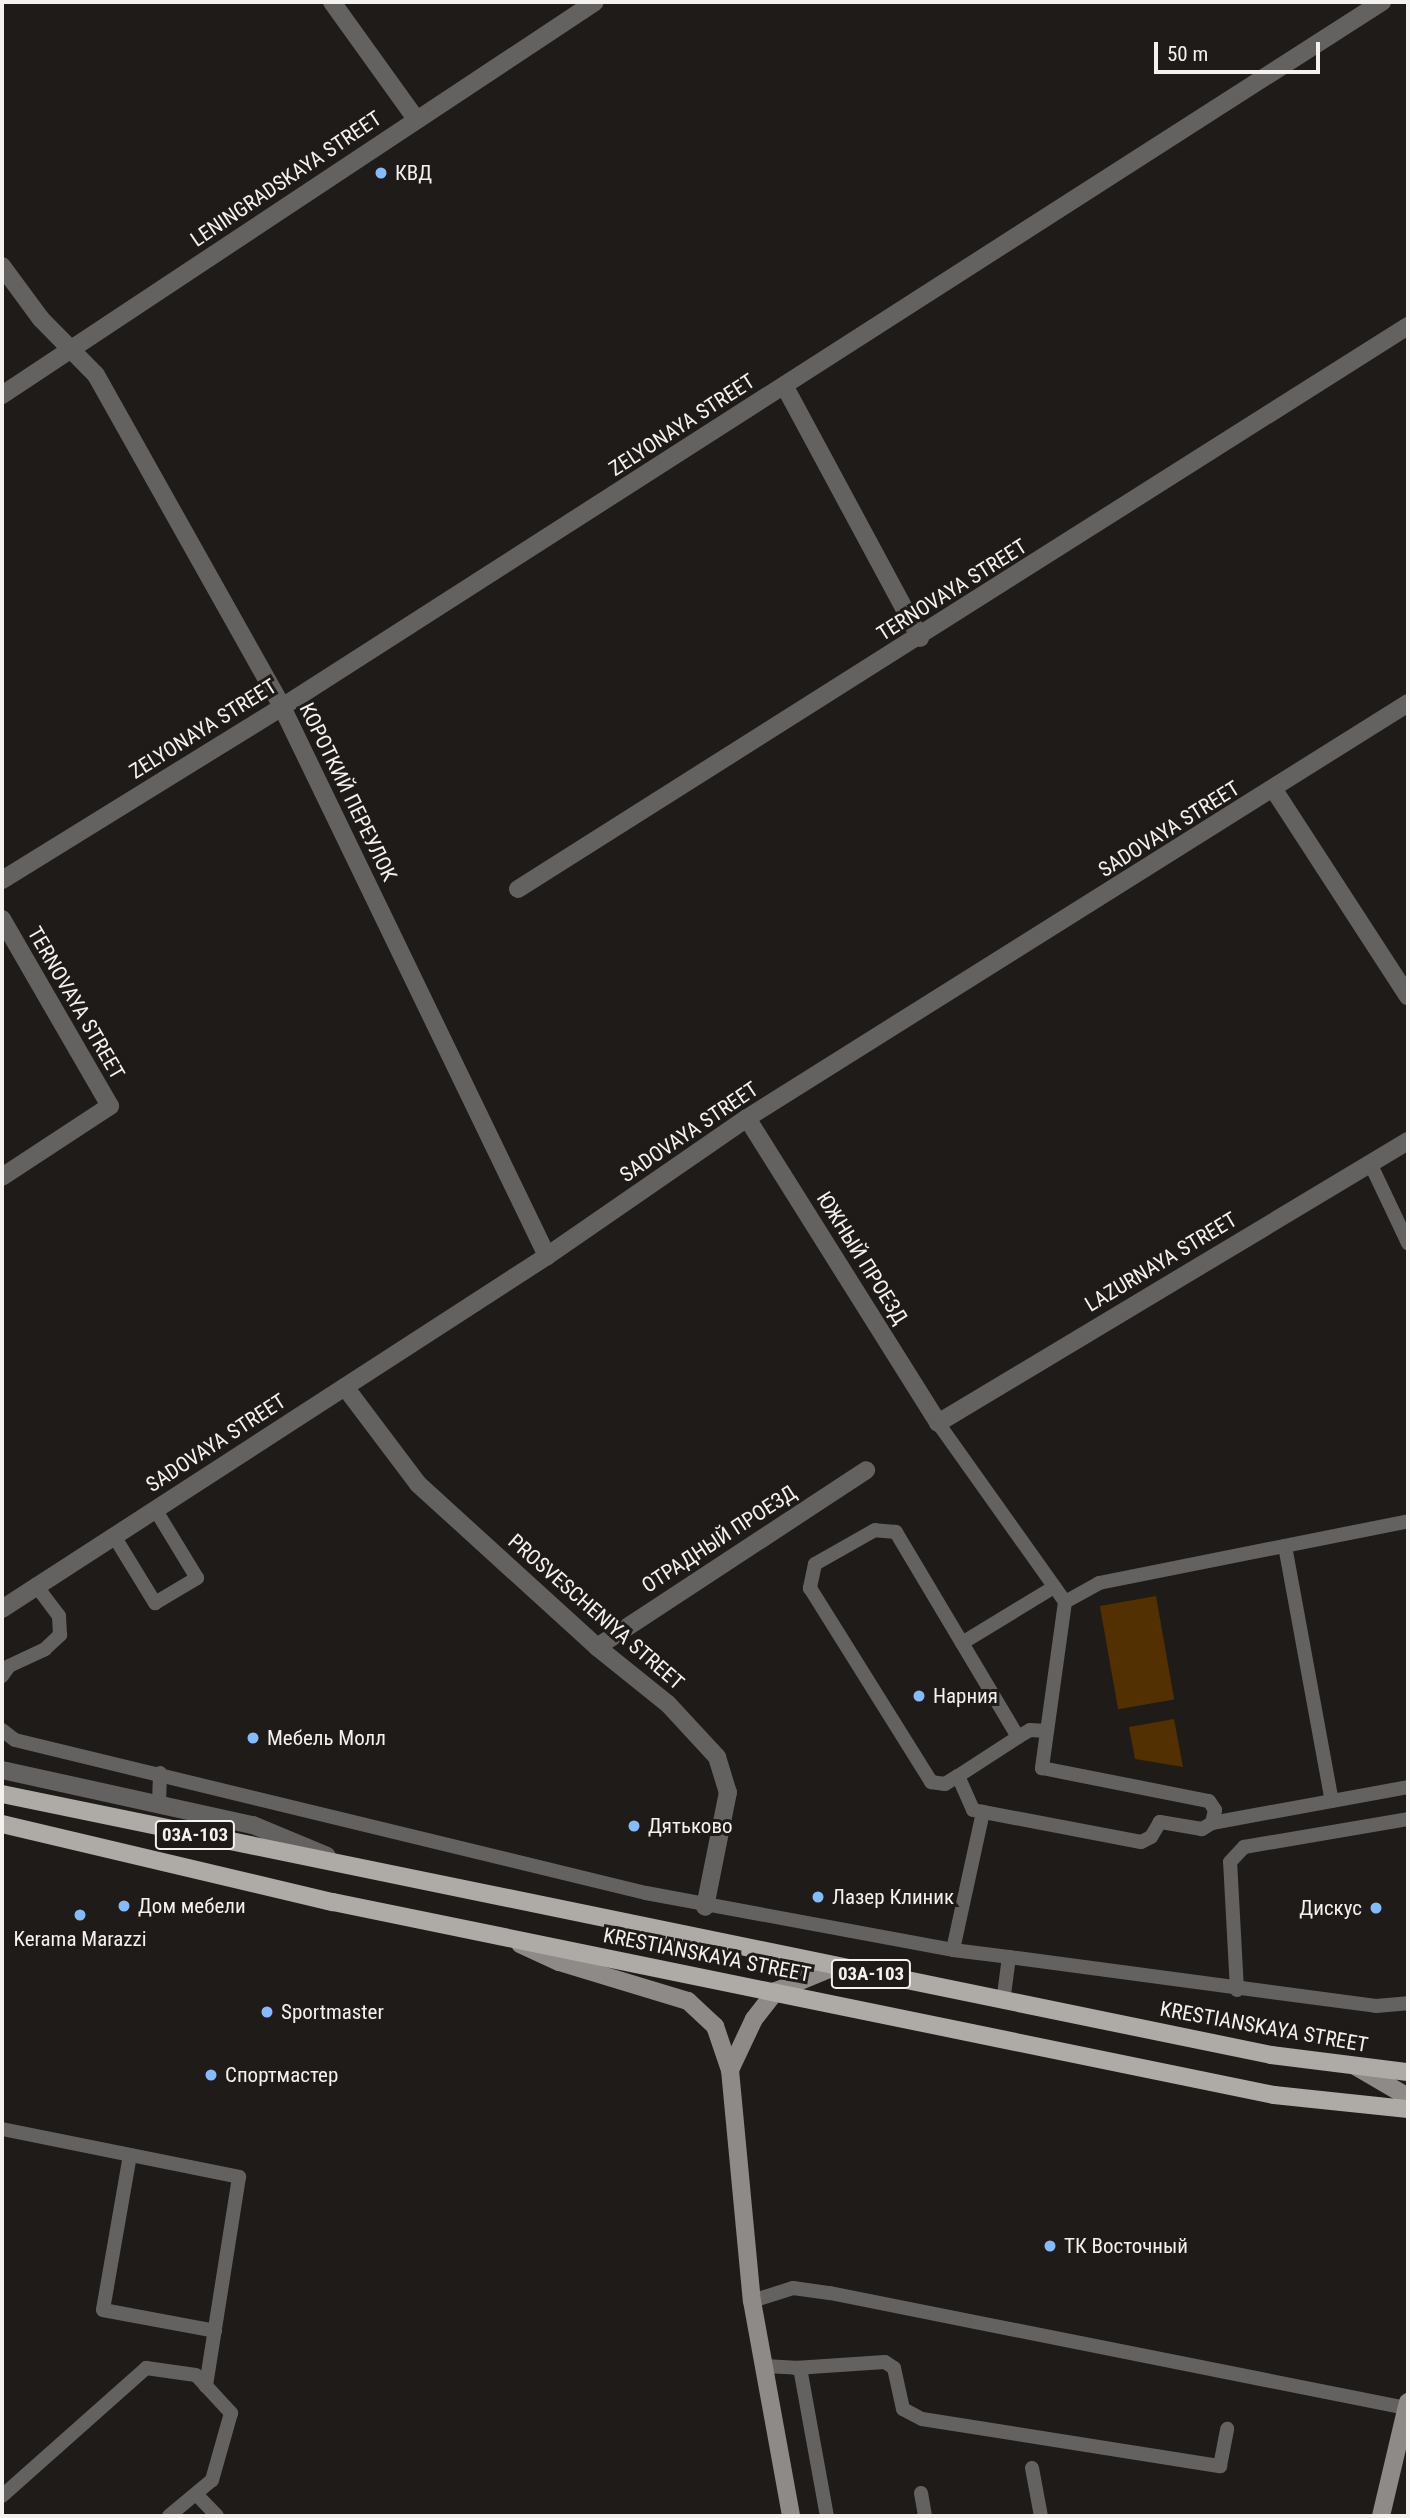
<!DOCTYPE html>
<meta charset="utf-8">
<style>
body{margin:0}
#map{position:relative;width:1410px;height:2518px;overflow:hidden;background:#1f1b18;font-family:"Roboto Condensed",sans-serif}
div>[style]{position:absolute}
.green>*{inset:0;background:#523002;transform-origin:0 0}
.lane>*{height:14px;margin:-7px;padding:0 7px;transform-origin:7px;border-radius:7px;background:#646260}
.street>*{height:18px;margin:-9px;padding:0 9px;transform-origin:9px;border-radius:9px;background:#646260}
.secondary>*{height:18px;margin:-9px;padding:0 9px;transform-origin:9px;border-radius:9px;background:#8d8a87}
.primary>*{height:18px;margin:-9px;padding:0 9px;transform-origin:9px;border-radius:9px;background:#aeaaa6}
.dots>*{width:19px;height:19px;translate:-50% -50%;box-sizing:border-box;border:4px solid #1f1b18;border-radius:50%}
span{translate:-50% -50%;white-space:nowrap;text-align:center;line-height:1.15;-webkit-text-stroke:6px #1f1b18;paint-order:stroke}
.shield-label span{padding:2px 5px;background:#1f1b18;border:2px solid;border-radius:5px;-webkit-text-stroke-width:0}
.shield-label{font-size:19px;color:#f4f1ef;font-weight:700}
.poi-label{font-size:21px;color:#f4f1ef}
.left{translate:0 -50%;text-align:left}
.right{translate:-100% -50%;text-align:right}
.street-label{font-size:21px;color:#f4f1ef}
.frame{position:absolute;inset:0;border:4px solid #f4f1ef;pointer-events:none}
.scale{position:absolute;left:1154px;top:42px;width:166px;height:32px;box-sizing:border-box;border:4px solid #f4f1ef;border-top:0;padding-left:9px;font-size:21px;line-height:24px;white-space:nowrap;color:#f4f1ef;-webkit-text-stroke:5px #1f1b18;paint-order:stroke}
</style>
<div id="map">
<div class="green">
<i style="left:1156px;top:1596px;width:105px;height:57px;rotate:80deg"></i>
<i style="clip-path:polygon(1174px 1719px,1183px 1767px,1135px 1759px,1129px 1727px)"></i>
</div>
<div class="lane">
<i style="left:1370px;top:1163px;width:89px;rotate:64.6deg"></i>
<i style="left:938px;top:1423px;width:219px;rotate:54.6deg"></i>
<i style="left:1065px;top:1602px;width:168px;rotate:97.9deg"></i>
<i style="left:1042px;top:1768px;width:170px;rotate:11.2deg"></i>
<i style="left:1209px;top:1801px;width:11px;rotate:56deg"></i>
<i style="left:1215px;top:1810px;width:13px;rotate:103deg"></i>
<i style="left:1212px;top:1823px;width:12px;rotate:149deg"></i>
<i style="left:1202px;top:1829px;width:43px;rotate:-170.5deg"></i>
<i style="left:1160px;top:1822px;width:17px;rotate:121deg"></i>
<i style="left:1151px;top:1837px;width:11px;rotate:153deg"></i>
<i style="left:1141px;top:1842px;width:161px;rotate:-169.2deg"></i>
<i style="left:983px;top:1812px;width:141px;rotate:102.3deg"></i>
<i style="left:953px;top:1950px;width:56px;rotate:7.1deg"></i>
<i style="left:1009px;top:1957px;width:45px;rotate:97.6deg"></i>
<i style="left:114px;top:1536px;width:79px;rotate:58.5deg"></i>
<i style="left:155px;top:1603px;width:49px;rotate:-30.8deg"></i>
<i style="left:197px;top:1578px;width:81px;rotate:-121.3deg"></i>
<i style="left:1285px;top:1546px;width:259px;rotate:79.6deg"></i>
<i style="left:1065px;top:1602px;width:39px;rotate:-29deg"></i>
<i style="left:1099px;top:1583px;width:315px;rotate:-11.3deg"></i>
<i style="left:962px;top:1643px;width:108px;rotate:-31.3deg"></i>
<i style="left:2px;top:1676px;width:12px;rotate:-55deg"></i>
<i style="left:9px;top:1666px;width:40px;rotate:-25deg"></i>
<i style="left:45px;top:1649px;width:21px;rotate:-43deg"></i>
<i style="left:60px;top:1635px;width:19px;rotate:-93deg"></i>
<i style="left:59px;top:1616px;width:39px;rotate:-127deg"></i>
<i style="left:2px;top:1730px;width:16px;rotate:38deg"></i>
<i style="left:15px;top:1740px;width:649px;rotate:13.63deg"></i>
<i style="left:646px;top:1893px;width:312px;rotate:10.5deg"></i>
<i style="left:1018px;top:1737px;width:14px;rotate:-30deg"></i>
<i style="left:1030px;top:1730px;width:17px;rotate:3deg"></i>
<i style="left:958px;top:1776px;width:72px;rotate:-33deg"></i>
<i style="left:1018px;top:1737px;width:239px;rotate:-120.8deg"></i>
<i style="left:896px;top:1532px;width:21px;rotate:-175deg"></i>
<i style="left:875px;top:1530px;width:69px;rotate:150.5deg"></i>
<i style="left:815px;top:1564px;width:25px;rotate:102deg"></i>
<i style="left:810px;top:1588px;width:229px;rotate:58deg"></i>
<i style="left:931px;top:1782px;width:14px;rotate:8deg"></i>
<i style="left:945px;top:1784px;width:15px;rotate:-32deg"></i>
<i style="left:958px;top:1776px;width:37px;rotate:66deg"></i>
<i style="left:973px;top:1810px;width:10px;rotate:11deg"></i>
<i style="left:159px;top:1803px;width:30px;rotate:-88deg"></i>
<i style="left:1212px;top:1823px;width:199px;rotate:-10.4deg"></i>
<i style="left:1009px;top:1957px;width:370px;rotate:7.6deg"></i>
<i style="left:1376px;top:2006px;width:32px;rotate:-5deg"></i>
<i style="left:1237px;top:1990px;width:128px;rotate:-93.1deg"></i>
<i style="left:1230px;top:1862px;width:21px;rotate:-47deg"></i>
<i style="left:1244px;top:1847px;width:166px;rotate:-9.7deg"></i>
<i style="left:2px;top:2129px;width:242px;rotate:11.4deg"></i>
<i style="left:239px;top:2177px;width:212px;rotate:99deg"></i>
<i style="left:130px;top:2155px;width:157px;rotate:99.9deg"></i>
<i style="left:103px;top:2310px;width:114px;rotate:10.6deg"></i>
<i style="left:752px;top:2301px;width:43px;rotate:-17.6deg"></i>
<i style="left:793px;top:2288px;width:37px;rotate:8deg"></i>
<i style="left:830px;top:2293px;width:587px;rotate:11.29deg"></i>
<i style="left:764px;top:2366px;width:36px;rotate:3deg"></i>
<i style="left:800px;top:2368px;width:150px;rotate:79.7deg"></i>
<i style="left:795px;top:2368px;width:90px;rotate:-3.8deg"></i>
<i style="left:885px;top:2362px;width:11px;rotate:34deg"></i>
<i style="left:894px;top:2368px;width:42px;rotate:77.6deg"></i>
<i style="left:903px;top:2409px;width:21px;rotate:28deg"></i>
<i style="left:922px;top:2419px;width:302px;rotate:9deg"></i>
<i style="left:1220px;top:2466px;width:38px;rotate:-79deg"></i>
<i style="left:1032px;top:2468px;width:49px;rotate:79.4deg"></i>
<i style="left:921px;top:2493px;width:23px;rotate:80deg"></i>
<i style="left:196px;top:2494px;width:30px;rotate:46deg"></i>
<i style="left:2px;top:2496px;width:193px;rotate:-41.6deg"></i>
<i style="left:146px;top:2368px;width:50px;rotate:8deg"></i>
<i style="left:196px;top:2375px;width:52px;rotate:47.4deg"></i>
<i style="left:231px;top:2413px;width:70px;rotate:105.8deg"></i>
<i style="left:212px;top:2480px;width:56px;rotate:140.1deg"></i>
</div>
<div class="street">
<i style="left:332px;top:2px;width:144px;rotate:54.3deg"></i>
<i style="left:2px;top:266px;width:66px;rotate:53.7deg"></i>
<i style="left:41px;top:319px;width:78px;rotate:45.5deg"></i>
<i style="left:96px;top:375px;width:381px;rotate:60.7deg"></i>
<i style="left:282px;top:707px;width:610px;rotate:64.23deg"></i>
<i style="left:785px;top:387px;width:285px;rotate:61.7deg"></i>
<i style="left:2px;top:395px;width:711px;rotate:-33.53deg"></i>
<i style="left:1274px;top:790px;width:246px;rotate:57deg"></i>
<i style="left:2px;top:880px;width:329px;rotate:-31.7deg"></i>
<i style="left:282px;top:707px;width:1307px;rotate:-32.66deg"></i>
<i style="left:518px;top:889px;width:1053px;rotate:-32.32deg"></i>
<i style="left:2px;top:919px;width:216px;rotate:60deg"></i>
<i style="left:110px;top:1106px;width:129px;rotate:146.7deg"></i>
<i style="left:747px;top:1118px;width:360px;rotate:57.9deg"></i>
<i style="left:938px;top:1423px;width:548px;rotate:-30.96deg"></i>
<i style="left:345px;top:1387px;width:121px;rotate:53deg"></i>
<i style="left:418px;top:1484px;width:242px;rotate:42.3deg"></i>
<i style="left:597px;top:1647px;width:91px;rotate:38.8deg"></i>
<i style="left:668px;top:1704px;width:72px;rotate:47.2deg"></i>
<i style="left:717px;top:1757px;width:37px;rotate:73deg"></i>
<i style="left:728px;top:1792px;width:117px;rotate:101.3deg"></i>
<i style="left:2px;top:1609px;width:649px;rotate:-32.93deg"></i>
<i style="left:547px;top:1256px;width:243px;rotate:-34.6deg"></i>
<i style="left:747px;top:1118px;width:780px;rotate:-32.12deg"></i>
<i style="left:597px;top:1647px;width:322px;rotate:-33.3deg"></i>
<i style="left:2px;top:1770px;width:257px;rotate:12.4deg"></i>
<i style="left:253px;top:1825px;width:80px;rotate:22.7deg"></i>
</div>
<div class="secondary">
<i style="left:520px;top:1944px;width:43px;rotate:24.8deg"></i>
<i style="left:559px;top:1962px;width:135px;rotate:16.8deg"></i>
<i style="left:688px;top:2001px;width:37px;rotate:43deg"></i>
<i style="left:715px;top:2026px;width:46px;rotate:71.2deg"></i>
<i style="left:730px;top:2070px;width:232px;rotate:84.6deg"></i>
<i style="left:752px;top:2301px;width:219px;rotate:79.7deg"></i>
<i style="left:1355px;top:2066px;width:61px;rotate:30.3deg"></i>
<i style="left:730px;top:2070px;width:56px;rotate:-64.8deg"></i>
<i style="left:754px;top:2019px;width:36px;rotate:-52deg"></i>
<i style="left:776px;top:1991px;width:63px;rotate:-22.5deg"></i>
<i style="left:1381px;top:2516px;width:117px;rotate:-76.7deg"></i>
</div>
<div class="primary">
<i style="left:2px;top:1794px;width:1296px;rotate:11.62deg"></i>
<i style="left:1271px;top:2055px;width:138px;rotate:7.1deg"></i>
<i style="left:2px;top:1824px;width:340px;rotate:13.3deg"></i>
<i style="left:333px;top:1902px;width:961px;rotate:11.59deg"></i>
<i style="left:1274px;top:2095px;width:135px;rotate:6deg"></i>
</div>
<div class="dots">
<i style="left:381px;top:173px;background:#86bbfb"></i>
<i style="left:919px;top:1696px;background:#86bbfb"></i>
<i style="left:253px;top:1738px;background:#86bbfb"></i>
<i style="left:634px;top:1826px;background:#86bbfb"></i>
<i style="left:818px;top:1897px;background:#86bbfb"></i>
<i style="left:124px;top:1906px;background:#86bbfb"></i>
<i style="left:1376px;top:1908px;background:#86bbfb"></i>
<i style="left:80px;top:1915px;background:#86bbfb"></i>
<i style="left:267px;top:2012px;background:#86bbfb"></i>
<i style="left:211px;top:2075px;background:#86bbfb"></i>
<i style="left:1050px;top:2246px;background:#86bbfb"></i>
</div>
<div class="shield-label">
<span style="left:195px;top:1835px">03А-103</span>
<span style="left:871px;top:1974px">03А-103</span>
</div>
<div class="poi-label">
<span class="left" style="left:395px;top:173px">КВД</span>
<span class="left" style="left:933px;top:1696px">Нарния</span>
<span class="left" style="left:267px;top:1738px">Мебель Молл</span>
<span class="left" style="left:648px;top:1826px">Дятьково</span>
<span class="left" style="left:832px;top:1897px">Лазер Клиник</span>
<span class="left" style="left:138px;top:1906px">Дом мебели</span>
<span class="right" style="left:1362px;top:1908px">Дискус</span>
<span style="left:80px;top:1939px">Kerama Marazzi</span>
<span class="left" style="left:281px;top:2012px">Sportmaster</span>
<span class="left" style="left:225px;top:2075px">Спортмастер</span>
<span class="left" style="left:1064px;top:2246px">ТК Восточный</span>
</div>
<div class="street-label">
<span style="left:286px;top:179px;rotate:-34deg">LENINGRADSKAYA STREET</span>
<span style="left:682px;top:425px;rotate:-33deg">ZELYONAYA STREET</span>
<span style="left:952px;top:590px;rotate:-32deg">TERNOVAYA STREET</span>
<span style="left:203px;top:729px;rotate:-32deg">ZELYONAYA STREET</span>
<span style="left:348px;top:792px;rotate:64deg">КОРОТКИЙ ПЕРЕУЛОК</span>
<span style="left:1169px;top:829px;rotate:-32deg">SADOVAYA STREET</span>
<span style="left:76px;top:1003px;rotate:60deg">TERNOVAYA STREET</span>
<span style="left:689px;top:1132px;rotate:-34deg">SADOVAYA STREET</span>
<span style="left:862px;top:1258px;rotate:58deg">ЮЖНЫЙ ПРОЕЗД</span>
<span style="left:1161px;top:1262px;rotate:-31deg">LAZURNAYA STREET</span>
<span style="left:216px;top:1443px;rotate:-33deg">SADOVAYA STREET</span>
<span style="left:719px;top:1539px;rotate:-33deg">ОТРАДНЫЙ ПРОЕЗД</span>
<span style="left:596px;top:1612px;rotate:41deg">PROSVESCHENIYA STREET</span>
<span style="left:707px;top:1955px;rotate:11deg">KRESTIANSKAYA STREET</span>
<span style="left:1264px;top:2027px;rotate:10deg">KRESTIANSKAYA STREET</span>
</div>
<div class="frame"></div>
<div class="scale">50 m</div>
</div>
